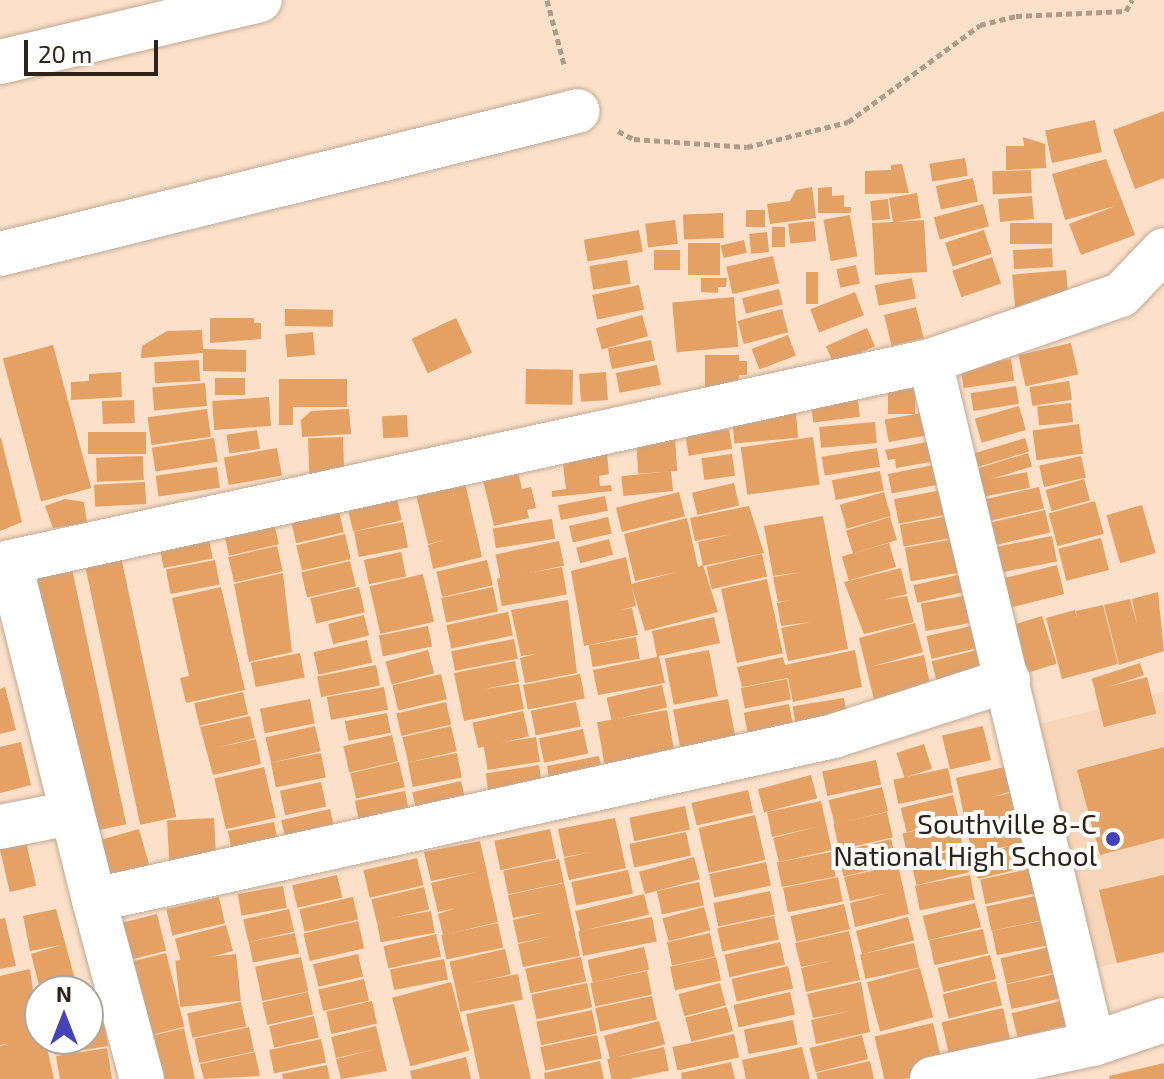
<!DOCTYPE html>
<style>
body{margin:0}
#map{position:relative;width:1164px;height:1079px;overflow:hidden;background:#fce0c9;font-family:"Exo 2",sans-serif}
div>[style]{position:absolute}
.built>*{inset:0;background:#f7d5b9}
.building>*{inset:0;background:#e5a063;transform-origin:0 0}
.path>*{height:5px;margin-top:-2.5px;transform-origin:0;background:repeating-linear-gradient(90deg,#b19c8a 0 6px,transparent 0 10px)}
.roads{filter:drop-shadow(0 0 2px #c2a892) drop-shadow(0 0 2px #c2a892)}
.minor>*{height:44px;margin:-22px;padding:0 22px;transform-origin:22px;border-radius:22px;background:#fff}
.dots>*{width:22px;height:22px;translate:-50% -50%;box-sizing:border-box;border:4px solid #fff;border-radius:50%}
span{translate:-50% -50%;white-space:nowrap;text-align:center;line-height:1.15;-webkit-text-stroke:8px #fff;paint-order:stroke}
.poi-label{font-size:28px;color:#2d231a}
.right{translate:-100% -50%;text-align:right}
.north{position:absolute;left:24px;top:975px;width:80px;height:80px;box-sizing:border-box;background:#fff;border:2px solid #aba7a3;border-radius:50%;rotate:0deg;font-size:22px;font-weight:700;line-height:32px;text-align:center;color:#2d231a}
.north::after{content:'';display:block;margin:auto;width:28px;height:36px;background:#4543b9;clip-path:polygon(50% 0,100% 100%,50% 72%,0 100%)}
.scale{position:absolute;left:24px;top:40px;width:134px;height:36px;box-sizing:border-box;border:4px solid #2d231a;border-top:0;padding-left:10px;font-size:24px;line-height:28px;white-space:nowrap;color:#2d231a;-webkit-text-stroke:6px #fff;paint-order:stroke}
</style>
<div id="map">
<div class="built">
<i style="clip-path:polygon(1164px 692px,1164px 952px,1095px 968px,1032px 726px)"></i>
</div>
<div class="building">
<i style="clip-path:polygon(1164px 111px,1164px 178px,1135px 189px,1113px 130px)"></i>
<i style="left:1095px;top:120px;width:33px;height:51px;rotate:78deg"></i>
<i style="clip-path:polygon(1023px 137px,1045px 144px,1046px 168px,1006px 170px,1006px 146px,1024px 146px)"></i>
<i style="left:965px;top:158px;width:18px;height:36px;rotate:81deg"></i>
<i style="clip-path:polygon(1106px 159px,1135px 235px,1081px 255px,1069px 224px,1115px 206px,1065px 220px,1052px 174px)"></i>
<i style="clip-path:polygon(902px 164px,909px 193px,865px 194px,865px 171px,891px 170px,891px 165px)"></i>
<i style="left:1031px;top:170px;width:23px;height:39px;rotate:88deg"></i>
<i style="left:973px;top:178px;width:24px;height:38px;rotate:78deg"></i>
<i style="clip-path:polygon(812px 187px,816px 218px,770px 224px,767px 204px,790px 201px,796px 190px)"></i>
<i style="clip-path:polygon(832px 187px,832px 196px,844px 195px,844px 207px,851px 207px,851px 213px,818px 213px,818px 188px)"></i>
<i style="clip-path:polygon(917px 193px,921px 218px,896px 222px,924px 220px,927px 272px,875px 275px,872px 223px,893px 222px,889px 198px)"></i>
<i style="left:1032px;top:196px;width:23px;height:34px;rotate:85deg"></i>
<i style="left:888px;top:199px;width:20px;height:18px;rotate:84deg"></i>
<i style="left:983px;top:204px;width:23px;height:51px;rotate:75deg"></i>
<i style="left:746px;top:210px;width:19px;height:17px"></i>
<i style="left:723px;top:213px;width:25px;height:40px;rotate:88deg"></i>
<i style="left:850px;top:215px;width:42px;height:27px;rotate:80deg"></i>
<i style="left:675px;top:220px;width:24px;height:30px;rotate:83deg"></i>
<i style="left:814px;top:221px;width:20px;height:26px;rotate:84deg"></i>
<i style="left:1052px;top:223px;width:21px;height:42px;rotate:90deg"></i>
<i style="left:785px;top:227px;width:20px;height:13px;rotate:90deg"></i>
<i style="left:639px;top:230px;width:22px;height:56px;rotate:80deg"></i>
<i style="left:984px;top:230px;width:25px;height:41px;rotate:72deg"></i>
<i style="left:767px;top:232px;width:20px;height:18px;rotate:84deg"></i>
<i style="left:744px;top:240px;width:13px;height:24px;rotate:77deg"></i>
<i style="left:688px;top:243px;width:32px;height:32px"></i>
<i style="left:1052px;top:248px;width:19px;height:39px;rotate:87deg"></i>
<i style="left:654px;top:250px;width:26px;height:20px"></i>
<i style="left:773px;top:256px;width:28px;height:48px;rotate:77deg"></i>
<i style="left:992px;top:257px;width:28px;height:42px;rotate:71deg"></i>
<i style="left:627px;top:260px;width:24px;height:38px;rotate:81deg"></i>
<i style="left:856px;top:265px;width:19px;height:20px;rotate:78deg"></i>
<i style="left:1066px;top:270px;width:34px;height:54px;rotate:85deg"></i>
<i style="left:806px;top:272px;width:12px;height:32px"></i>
<i style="clip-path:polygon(701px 278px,727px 278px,726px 287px,718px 287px,718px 293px,701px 292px)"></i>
<i style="left:912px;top:278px;width:21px;height:38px;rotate:79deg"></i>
<i style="left:639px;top:285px;width:25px;height:48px;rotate:78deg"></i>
<i style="left:779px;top:289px;width:16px;height:38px;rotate:76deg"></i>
<i style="left:855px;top:292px;width:25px;height:48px;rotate:69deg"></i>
<i style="left:734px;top:297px;width:50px;height:62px;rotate:85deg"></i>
<i style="left:916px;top:307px;width:32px;height:33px;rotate:76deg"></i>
<i style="left:285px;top:309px;width:48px;height:17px;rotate:1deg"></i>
<i style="left:782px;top:309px;width:24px;height:46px;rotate:75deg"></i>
<i style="left:642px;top:315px;width:22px;height:48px;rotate:74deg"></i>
<i style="clip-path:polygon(210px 318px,254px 318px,254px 323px,261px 323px,261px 339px,210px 343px)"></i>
<i style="left:456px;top:318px;width:38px;height:49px;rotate:65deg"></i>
<i style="left:867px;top:328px;width:20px;height:45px;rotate:66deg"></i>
<i style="clip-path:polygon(202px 330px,203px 349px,246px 350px,246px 372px,203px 371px,203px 353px,141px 358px,142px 346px,167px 331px)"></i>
<i style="left:313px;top:332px;width:23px;height:28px;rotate:85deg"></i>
<i style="left:788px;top:335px;width:22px;height:39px;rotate:69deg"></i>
<i style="left:651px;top:340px;width:21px;height:44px;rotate:79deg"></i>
<i style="left:1071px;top:343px;width:32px;height:54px;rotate:77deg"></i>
<i style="left:53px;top:345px;width:148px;height:52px;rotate:75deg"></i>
<i style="clip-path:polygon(705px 355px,739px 355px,739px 361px,747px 361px,747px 375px,739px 375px,739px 389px,705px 389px)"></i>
<i style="left:1011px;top:359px;width:22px;height:51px;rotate:82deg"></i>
<i style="left:199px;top:360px;width:21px;height:45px;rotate:87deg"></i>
<i style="left:657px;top:365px;width:20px;height:42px;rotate:79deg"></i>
<i style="left:526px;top:369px;width:47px;height:35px;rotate:1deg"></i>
<i style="clip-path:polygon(121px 372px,122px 397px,71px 400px,71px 382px,89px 381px,89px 374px)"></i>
<i style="left:606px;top:372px;width:28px;height:27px;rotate:86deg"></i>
<i style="left:215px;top:378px;width:30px;height:17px"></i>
<i style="clip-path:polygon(279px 379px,347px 379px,347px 407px,293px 407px,293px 425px,279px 425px)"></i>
<i style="left:1069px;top:381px;width:19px;height:40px;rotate:81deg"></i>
<i style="left:205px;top:383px;width:23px;height:53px;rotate:85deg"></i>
<i style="left:1016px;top:386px;width:18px;height:46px;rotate:81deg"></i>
<i style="left:888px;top:389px;width:27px;height:25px"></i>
<i style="left:857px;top:393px;width:24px;height:47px;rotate:83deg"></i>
<i style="left:269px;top:397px;width:29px;height:57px;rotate:86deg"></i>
<i style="left:134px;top:400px;width:23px;height:32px;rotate:88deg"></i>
<i style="left:795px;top:401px;width:37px;height:64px;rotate:85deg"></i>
<i style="left:1071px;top:403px;width:19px;height:34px;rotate:84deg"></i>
<i style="left:1019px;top:406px;width:25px;height:46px;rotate:74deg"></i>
<i style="left:207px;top:409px;width:28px;height:60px;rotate:82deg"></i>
<i style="clip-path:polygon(349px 409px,351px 434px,302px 437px,301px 420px,311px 411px)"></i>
<i style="left:927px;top:412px;width:23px;height:43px;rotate:80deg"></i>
<i style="left:407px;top:415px;width:22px;height:25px;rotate:87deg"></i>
<i style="left:875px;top:422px;width:21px;height:56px;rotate:85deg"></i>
<i style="left:1079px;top:424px;width:30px;height:47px;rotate:82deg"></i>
<i style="left:729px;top:429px;width:20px;height:44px;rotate:81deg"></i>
<i style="left:257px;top:430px;width:19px;height:31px;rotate:81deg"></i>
<i style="left:88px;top:432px;width:58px;height:22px"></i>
<i style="left:343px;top:437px;width:38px;height:35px;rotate:88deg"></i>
<i style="left:813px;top:437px;width:48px;height:73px;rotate:82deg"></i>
<i style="clip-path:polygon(1px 438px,22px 522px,0 531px,0 438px)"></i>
<i style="left:214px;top:438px;width:24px;height:63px;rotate:81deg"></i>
<i style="left:1025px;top:438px;width:14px;height:56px;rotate:73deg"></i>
<i style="left:675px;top:439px;width:32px;height:39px;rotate:86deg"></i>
<i style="clip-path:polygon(937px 440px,941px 460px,896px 468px,895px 459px,888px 460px,885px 450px)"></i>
<i style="left:277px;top:448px;width:28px;height:54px;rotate:80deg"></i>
<i style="left:877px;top:448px;width:19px;height:56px;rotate:81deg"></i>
<i style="clip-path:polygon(607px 453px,609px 474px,599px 476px,600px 486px,611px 485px,612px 491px,552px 497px,552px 491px,566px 489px,563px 464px)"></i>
<i style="left:1028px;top:453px;width:14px;height:53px;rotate:73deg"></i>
<i style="left:732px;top:454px;width:22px;height:31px;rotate:82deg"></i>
<i style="left:143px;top:456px;width:24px;height:47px;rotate:88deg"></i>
<i style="left:1081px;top:456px;width:22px;height:43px;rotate:77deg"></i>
<i style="left:939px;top:464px;width:20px;height:52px;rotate:79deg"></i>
<i style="left:217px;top:467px;width:21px;height:62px;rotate:82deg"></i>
<i style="left:671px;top:471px;width:20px;height:50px;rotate:84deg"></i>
<i style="left:880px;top:471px;width:20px;height:49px;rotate:79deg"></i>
<i style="clip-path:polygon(518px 472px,522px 489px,531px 487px,536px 508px,527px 510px,529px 518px,494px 526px,483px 480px)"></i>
<i style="left:1027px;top:472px;width:16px;height:49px;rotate:79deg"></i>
<i style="left:1084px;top:479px;width:22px;height:40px;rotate:74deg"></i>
<i style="left:145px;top:482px;width:22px;height:51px;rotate:87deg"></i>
<i style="clip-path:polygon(465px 483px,482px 557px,433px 569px,428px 545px,444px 540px,428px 544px,416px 494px)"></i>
<i style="left:734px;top:483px;width:23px;height:43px;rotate:77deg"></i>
<i style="left:1039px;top:487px;width:22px;height:56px;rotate:77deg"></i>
<i style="left:947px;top:489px;width:25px;height:54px;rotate:79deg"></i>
<i style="left:679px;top:492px;width:25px;height:65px;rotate:76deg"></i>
<i style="left:884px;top:492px;width:25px;height:46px;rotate:74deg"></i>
<i style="left:396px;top:495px;width:26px;height:50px;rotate:77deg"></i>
<i style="left:605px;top:496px;width:15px;height:48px;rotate:79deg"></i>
<i style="clip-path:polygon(65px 499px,84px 502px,87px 523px,53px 528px,45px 506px)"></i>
<i style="left:1095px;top:501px;width:34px;height:48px;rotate:75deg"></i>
<i style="left:1142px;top:505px;width:50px;height:37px;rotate:74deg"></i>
<i style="clip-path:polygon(749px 506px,764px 553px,703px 566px,698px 542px,732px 534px,695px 541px,690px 518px)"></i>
<i style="left:338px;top:507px;width:26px;height:49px;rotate:77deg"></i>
<i style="left:1045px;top:510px;width:23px;height:57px;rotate:77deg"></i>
<i style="left:955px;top:515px;width:22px;height:56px;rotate:80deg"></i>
<i style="clip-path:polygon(823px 516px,848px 649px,788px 661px,781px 628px,811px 622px,781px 626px,777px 603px,791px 600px,778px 602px,773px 577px,803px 572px,773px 576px,764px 526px)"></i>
<i style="left:608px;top:517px;width:17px;height:40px;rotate:77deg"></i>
<i style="left:890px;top:517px;width:24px;height:46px;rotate:73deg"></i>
<i style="clip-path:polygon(687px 518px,698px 567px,703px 565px,718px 612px,645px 631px,631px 584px,677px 572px,635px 581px,624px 534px)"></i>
<i style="left:273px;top:519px;width:26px;height:51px;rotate:77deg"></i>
<i style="left:552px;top:519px;width:20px;height:60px;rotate:81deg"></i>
<i style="left:403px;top:522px;width:26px;height:50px;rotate:79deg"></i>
<i style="left:208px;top:534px;width:25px;height:50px;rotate:79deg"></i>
<i style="left:345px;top:534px;width:26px;height:50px;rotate:77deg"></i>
<i style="left:1052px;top:536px;width:26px;height:60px;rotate:79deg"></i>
<i style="left:960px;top:538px;width:34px;height:56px;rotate:80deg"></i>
<i style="left:1101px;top:538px;width:33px;height:44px;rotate:76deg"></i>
<i style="left:609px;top:539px;width:16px;height:34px;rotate:75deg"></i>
<i style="left:559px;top:541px;width:25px;height:65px;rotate:78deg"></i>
<i style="left:889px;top:543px;width:25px;height:49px;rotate:74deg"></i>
<i style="left:277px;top:546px;width:26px;height:50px;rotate:77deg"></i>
<i style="left:120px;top:552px;width:271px;height:37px;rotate:78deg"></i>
<i style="left:401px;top:552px;width:25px;height:38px;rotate:78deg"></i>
<i style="left:762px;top:554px;width:23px;height:57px;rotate:77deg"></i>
<i style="clip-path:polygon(626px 557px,636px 606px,620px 610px,632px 608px,638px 635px,584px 646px,571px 571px)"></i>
<i style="left:215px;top:560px;width:25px;height:50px;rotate:79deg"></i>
<i style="left:487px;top:560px;width:26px;height:52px;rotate:77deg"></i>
<i style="left:350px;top:561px;width:26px;height:50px;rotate:77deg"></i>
<i style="left:71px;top:564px;width:266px;height:42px;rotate:78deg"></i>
<i style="left:1057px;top:565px;width:30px;height:60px;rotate:76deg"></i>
<i style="left:562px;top:567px;width:28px;height:66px;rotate:80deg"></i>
<i style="clip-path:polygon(901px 568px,907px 594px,883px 600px,907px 596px,914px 622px,864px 634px,844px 582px)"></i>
<i style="clip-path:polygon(283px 573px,292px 652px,249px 662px,234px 584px)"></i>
<i style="left:966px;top:573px;width:18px;height:54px;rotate:77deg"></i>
<i style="left:423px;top:574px;width:49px;height:55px;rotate:77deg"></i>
<i style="left:767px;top:579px;width:76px;height:47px;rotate:78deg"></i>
<i style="clip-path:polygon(221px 587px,245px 690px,186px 703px,180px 678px,189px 676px,172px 598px)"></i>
<i style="left:359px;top:587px;width:26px;height:50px;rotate:77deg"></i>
<i style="left:493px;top:587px;width:25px;height:53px;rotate:78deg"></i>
<i style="clip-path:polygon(1158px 592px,1164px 651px,1119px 665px,1104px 605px,1130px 599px,1137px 624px,1132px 599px)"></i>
<i style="left:974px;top:594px;width:28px;height:54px;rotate:80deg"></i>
<i style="clip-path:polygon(568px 600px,577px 673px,525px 683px,520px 658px,536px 654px,521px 656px,511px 610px)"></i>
<i style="clip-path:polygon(1103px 605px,1118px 664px,1062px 679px,1046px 618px,1075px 610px,1077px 619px,1076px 611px)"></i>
<i style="left:508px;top:612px;width:24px;height:63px;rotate:78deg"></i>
<i style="left:364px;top:615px;width:21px;height:37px;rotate:76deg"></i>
<i style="left:1042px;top:616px;width:50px;height:31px;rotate:73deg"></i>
<i style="clip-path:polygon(714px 617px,720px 643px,659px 656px,665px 683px,598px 695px,593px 670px,657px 657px,652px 631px)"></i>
<i style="clip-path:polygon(915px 623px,923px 652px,870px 667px,924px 655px,934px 703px,878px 716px,859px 638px)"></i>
<i style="left:980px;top:624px;width:23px;height:55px;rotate:77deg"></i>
<i style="left:428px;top:626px;width:21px;height:50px;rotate:79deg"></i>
<i style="left:636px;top:637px;width:22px;height:48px;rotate:80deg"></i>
<i style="left:514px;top:639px;width:20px;height:64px;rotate:79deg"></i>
<i style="left:367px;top:640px;width:23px;height:55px;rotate:77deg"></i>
<i style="left:985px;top:648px;width:30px;height:55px;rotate:76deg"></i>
<i style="left:428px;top:650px;width:24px;height:44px;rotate:75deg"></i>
<i style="left:709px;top:650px;width:47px;height:45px;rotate:79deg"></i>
<i style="clip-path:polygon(855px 650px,862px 687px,793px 702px,788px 678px,742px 687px,737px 667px,783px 657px,785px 665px)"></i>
<i style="left:300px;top:653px;width:25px;height:50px;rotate:79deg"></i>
<i style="clip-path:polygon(515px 661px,519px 682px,485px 689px,519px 684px,524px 709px,464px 721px,454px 673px)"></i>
<i style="left:1140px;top:663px;width:13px;height:51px;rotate:72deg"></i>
<i style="left:376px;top:665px;width:21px;height:60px;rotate:79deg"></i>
<i style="left:441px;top:674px;width:26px;height:50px;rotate:77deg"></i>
<i style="left:580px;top:674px;width:25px;height:58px;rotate:79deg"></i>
<i style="left:1147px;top:677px;width:38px;height:54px;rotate:76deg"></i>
<i style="left:787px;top:679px;width:21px;height:47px;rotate:79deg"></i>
<i style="left:662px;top:685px;width:23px;height:57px;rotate:77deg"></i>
<i style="clip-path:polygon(5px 687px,16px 730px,0 734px,0 689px)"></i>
<i style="left:384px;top:687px;width:23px;height:58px;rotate:80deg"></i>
<i style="left:243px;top:692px;width:23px;height:50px;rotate:77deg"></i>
<i style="left:844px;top:698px;width:30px;height:52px;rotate:81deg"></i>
<i style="left:310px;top:699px;width:25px;height:51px;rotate:79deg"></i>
<i style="left:728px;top:699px;width:59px;height:56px;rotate:79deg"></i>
<i style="left:446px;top:702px;width:23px;height:51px;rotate:77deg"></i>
<i style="left:576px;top:702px;width:25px;height:46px;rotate:79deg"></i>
<i style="left:789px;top:704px;width:41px;height:46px;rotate:79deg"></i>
<i style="left:667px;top:710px;width:56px;height:71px;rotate:80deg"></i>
<i style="left:523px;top:711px;width:26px;height:52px;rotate:77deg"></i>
<i style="left:387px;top:713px;width:20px;height:43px;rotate:79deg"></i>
<i style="clip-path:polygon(250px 716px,255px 738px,216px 748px,256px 739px,261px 764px,213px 775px,200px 727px)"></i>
<i style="left:315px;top:726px;width:26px;height:51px;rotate:77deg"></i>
<i style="left:451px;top:726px;width:26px;height:50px;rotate:77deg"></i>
<i style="left:983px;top:726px;width:35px;height:42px;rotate:77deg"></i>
<i style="left:583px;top:729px;width:25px;height:45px;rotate:78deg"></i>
<i style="left:392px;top:735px;width:27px;height:50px;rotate:77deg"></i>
<i style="left:536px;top:737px;width:25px;height:53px;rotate:81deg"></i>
<i style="clip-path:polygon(21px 742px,31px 785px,0 793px,0 747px)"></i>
<i style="left:924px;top:744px;width:26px;height:29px;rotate:72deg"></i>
<i style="clip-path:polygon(1164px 747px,1164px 838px,1100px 855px,1077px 770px)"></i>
<i style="left:321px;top:753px;width:25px;height:51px;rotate:79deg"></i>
<i style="left:457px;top:753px;width:25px;height:50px;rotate:79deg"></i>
<i style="left:599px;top:756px;width:25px;height:53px;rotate:79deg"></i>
<i style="left:876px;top:760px;width:25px;height:55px;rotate:78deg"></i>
<i style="left:399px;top:762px;width:26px;height:50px;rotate:77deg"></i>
<i style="left:539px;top:765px;width:24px;height:54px;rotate:81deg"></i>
<i style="clip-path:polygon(1009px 766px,1015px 790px,992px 797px,1015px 792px,1032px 866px,978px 879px,973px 855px,1019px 844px,972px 853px,956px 778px)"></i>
<i style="left:264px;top:767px;width:52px;height:51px;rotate:77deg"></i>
<i style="left:948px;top:768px;width:25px;height:56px;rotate:78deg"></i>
<i style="left:811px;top:775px;width:24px;height:55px;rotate:75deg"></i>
<i style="left:461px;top:781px;width:26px;height:50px;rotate:77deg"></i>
<i style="left:321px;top:782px;width:25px;height:42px;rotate:78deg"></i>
<i style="left:882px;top:787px;width:25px;height:55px;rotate:76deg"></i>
<i style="left:748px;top:790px;width:23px;height:58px;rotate:77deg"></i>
<i style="left:405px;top:791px;width:25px;height:51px;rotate:79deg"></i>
<i style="left:953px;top:795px;width:25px;height:54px;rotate:76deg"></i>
<i style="clip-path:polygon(821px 801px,832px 850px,779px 862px,773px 838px,820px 826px,772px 837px,767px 812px)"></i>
<i style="left:685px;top:806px;width:24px;height:57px;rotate:78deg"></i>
<i style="left:330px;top:809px;width:26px;height:50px;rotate:77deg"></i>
<i style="left:887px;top:812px;width:26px;height:55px;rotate:77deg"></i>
<i style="left:755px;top:815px;width:46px;height:58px;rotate:77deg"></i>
<i style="left:214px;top:818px;width:40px;height:47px;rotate:87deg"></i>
<i style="clip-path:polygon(615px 818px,626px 868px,569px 880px,564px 858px,592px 852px,564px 857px,558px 829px)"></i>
<i style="left:957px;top:821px;width:26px;height:56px;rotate:77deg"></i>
<i style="left:274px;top:822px;width:25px;height:47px;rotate:79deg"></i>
<i style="left:139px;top:829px;width:48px;height:41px;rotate:74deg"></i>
<i style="left:550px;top:829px;width:30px;height:57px;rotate:78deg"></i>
<i style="left:686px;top:832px;width:24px;height:58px;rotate:78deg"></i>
<i style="left:891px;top:839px;width:25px;height:55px;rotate:76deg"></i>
<i style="clip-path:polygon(480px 841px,498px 922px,443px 935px,438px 914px,456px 908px,438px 912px,431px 883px,476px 872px,431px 881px,424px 852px)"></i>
<i style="left:26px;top:842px;width:45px;height:27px;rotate:77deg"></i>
<i style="left:963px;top:848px;width:25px;height:54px;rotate:76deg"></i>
<i style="left:831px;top:852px;width:25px;height:55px;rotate:79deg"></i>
<i style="left:694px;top:857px;width:23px;height:57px;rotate:75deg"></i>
<i style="left:417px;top:858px;width:28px;height:55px;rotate:77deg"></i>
<i style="left:559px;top:859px;width:24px;height:57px;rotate:78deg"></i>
<i style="left:766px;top:862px;width:24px;height:58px;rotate:78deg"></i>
<i style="clip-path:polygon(898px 865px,909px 914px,855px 927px,850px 903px,888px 893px,850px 901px,844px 877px)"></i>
<i style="left:1034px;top:868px;width:25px;height:55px;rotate:78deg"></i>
<i style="left:628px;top:870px;width:24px;height:58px;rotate:78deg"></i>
<i style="left:337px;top:875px;width:23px;height:46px;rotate:77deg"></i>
<i style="left:970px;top:875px;width:25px;height:56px;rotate:79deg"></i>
<i style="clip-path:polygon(1164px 875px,1164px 952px,1117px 963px,1099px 890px)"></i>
<i style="left:838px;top:877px;width:25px;height:56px;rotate:79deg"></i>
<i style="left:699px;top:882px;width:24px;height:43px;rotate:78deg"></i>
<i style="clip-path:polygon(564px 883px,580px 956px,523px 967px,518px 944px,552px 936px,518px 943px,513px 920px,545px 912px,513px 918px,508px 895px)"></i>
<i style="left:283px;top:886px;width:22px;height:46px;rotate:80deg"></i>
<i style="left:424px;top:887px;width:23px;height:54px;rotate:77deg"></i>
<i style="left:770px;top:891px;width:24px;height:58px;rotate:78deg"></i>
<i style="left:644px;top:894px;width:21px;height:71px;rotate:76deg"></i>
<i style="left:1040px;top:895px;width:25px;height:55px;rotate:78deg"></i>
<i style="left:219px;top:897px;width:27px;height:54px;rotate:77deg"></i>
<i style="left:353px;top:897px;width:23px;height:55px;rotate:77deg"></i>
<i style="left:975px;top:903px;width:25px;height:54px;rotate:76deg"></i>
<i style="left:844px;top:904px;width:26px;height:55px;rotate:77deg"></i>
<i style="left:704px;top:907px;width:24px;height:43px;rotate:75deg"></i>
<i style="clip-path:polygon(56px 909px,74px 976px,39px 985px,31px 954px,61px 945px,30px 951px,23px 916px)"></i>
<i style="left:289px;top:909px;width:23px;height:47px;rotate:77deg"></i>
<i style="left:431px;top:911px;width:22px;height:55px;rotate:80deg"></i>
<i style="left:157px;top:914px;width:38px;height:37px;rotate:76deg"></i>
<i style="left:774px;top:916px;width:24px;height:58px;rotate:78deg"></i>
<i style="left:652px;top:917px;width:25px;height:75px;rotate:79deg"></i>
<i style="left:908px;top:917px;width:24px;height:54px;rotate:75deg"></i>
<i style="clip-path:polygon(5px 918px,16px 966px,0 969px,0 919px)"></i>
<i style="left:1047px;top:920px;width:25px;height:56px;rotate:79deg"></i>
<i style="left:358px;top:921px;width:28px;height:56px;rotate:77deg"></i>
<i style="left:498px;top:923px;width:25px;height:58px;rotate:78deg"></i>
<i style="left:226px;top:925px;width:27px;height:53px;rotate:75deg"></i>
<i style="left:983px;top:929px;width:25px;height:55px;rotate:78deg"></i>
<i style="clip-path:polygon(849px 931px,860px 980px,806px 992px,801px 968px,834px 960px,801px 967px,795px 943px)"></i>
<i style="left:295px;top:933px;width:21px;height:47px;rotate:79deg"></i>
<i style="left:710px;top:933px;width:24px;height:44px;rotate:78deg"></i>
<i style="left:436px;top:934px;width:23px;height:54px;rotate:77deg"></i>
<i style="left:780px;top:942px;width:23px;height:57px;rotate:77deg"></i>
<i style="left:914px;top:943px;width:25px;height:55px;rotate:78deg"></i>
<i style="left:1054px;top:946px;width:26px;height:55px;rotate:77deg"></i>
<i style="left:644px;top:947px;width:23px;height:58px;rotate:77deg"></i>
<i style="left:505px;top:949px;width:26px;height:57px;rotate:77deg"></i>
<i style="left:166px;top:953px;width:76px;height:37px;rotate:76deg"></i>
<i style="left:236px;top:954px;width:47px;height:61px;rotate:84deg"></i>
<i style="left:358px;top:954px;width:23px;height:46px;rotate:77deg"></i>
<i style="left:990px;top:955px;width:25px;height:54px;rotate:76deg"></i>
<i style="left:301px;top:957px;width:35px;height:47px;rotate:78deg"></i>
<i style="left:581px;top:957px;width:25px;height:57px;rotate:78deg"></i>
<i style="left:716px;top:957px;width:24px;height:47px;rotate:78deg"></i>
<i style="left:444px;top:959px;width:21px;height:55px;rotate:79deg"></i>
<i style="left:788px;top:966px;width:23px;height:58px;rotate:77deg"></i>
<i style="left:920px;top:968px;width:51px;height:55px;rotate:75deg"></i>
<i style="clip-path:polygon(30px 969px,40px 1039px,45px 1039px,54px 1079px,0 1079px,0 1046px,9px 1044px,0 1045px,0 976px)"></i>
<i style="left:647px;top:971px;width:24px;height:58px;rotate:78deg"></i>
<i style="left:1060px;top:973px;width:25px;height:55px;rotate:78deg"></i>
<i style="left:518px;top:974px;width:26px;height:64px;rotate:79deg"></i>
<i style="clip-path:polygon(75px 977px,79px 991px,41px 991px,40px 988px)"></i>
<i style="left:364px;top:979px;width:22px;height:47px;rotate:77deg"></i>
<i style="left:996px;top:981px;width:25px;height:55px;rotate:76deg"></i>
<i style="left:451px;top:982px;width:71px;height:61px;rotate:75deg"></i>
<i style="clip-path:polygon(861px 982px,870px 1032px,816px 1044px,811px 1020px,850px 1011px,813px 1018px,807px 994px)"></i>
<i style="left:587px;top:983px;width:25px;height:57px;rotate:78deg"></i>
<i style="left:720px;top:983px;width:23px;height:43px;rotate:75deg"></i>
<i style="left:308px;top:992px;width:23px;height:47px;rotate:77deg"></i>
<i style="left:790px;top:992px;width:23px;height:58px;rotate:77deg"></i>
<i style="left:652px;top:996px;width:24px;height:58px;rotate:78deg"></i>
<i style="left:1065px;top:1000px;width:25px;height:55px;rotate:76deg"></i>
<i style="left:372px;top:1001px;width:23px;height:47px;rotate:77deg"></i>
<i style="left:241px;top:1002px;width:25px;height:55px;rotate:78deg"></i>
<i style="clip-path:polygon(514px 1004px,531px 1079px,480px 1079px,466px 1014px)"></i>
<i style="left:727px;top:1007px;width:25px;height:43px;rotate:76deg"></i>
<i style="left:1003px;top:1008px;width:52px;height:63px;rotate:77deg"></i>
<i style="left:592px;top:1010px;width:24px;height:57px;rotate:78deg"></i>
<i style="clip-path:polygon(102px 1013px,108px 1046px,55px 1055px,52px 1039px,88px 1039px,88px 1015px)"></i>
<i style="left:314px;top:1016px;width:22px;height:46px;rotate:77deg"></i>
<i style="left:793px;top:1020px;width:25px;height:50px;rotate:79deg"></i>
<i style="left:659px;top:1021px;width:24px;height:57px;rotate:75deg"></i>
<i style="left:933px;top:1023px;width:48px;height:60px;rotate:77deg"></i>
<i style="clip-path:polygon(376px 1026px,387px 1071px,341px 1079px,336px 1059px,376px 1049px,336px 1058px,331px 1037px)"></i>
<i style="left:249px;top:1027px;width:25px;height:56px;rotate:78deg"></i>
<i style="clip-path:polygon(184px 1028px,195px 1079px,157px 1079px,147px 1037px)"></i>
<i style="left:734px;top:1034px;width:24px;height:63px;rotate:78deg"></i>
<i style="left:597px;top:1035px;width:24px;height:58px;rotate:78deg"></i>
<i style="left:862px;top:1035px;width:25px;height:54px;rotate:76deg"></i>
<i style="left:321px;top:1039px;width:24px;height:53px;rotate:78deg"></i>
<i style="left:664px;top:1047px;width:24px;height:58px;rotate:78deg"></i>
<i style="clip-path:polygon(802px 1047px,810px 1079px,746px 1079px,742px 1060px)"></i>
<i style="clip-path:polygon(107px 1048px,112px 1079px,60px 1079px,56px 1056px)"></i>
<i style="clip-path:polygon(255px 1052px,260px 1076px,204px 1079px,200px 1064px)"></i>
<i style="clip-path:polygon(466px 1057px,471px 1079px,412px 1079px,410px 1071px)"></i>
<i style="clip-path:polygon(600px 1061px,604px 1079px,545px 1079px,544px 1073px)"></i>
<i style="clip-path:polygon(870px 1061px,874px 1079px,818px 1079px,816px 1073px)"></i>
<i style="clip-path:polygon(731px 1062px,735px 1079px,682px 1079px,681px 1073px)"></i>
<i style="clip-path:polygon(1164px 1063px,1164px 1079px,1110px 1079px,1109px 1076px)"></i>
<i style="clip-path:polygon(327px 1065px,330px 1079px,283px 1079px,282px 1074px)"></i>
</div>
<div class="path">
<i style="left:547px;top:0;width:70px;rotate:75.2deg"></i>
<i style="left:618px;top:131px;width:18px;rotate:27deg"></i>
<i style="left:634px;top:139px;width:113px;rotate:4deg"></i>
<i style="left:747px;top:147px;width:104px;rotate:-13.9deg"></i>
<i style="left:848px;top:122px;width:164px;rotate:-36.3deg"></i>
<i style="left:980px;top:25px;width:37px;rotate:-14deg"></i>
<i style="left:1016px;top:16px;width:110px;rotate:-2.6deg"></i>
<i style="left:1126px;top:11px;width:13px;rotate:-61deg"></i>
</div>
<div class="roads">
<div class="minor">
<i style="left:0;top:62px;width:267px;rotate:-13.4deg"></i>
<i style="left:0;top:254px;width:595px;rotate:-13.9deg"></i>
<i style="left:930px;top:361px;width:702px;rotate:76.58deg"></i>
<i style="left:1008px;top:680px;width:183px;rotate:162.2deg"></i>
<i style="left:834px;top:736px;width:758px;rotate:167.5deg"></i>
<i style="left:94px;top:900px;width:348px;rotate:-104deg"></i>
<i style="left:10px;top:562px;width:942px;rotate:-12.32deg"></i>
<i style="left:930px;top:361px;width:202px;rotate:-19.1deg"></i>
<i style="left:1121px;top:295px;width:62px;rotate:-46.3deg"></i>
<i style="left:0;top:827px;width:72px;rotate:-11.2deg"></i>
<i style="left:94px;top:900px;width:185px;rotate:75deg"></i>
<i style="left:932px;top:1079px;width:165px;rotate:-12.3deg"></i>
<i style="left:1093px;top:1044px;width:75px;rotate:-18.7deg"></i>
</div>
</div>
<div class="dots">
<i style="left:1113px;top:839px;background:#4543b9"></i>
</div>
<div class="poi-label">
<span class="right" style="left:1097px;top:839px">Southville 8-C<br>National High School</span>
</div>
<div class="north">N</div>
<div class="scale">20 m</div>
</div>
